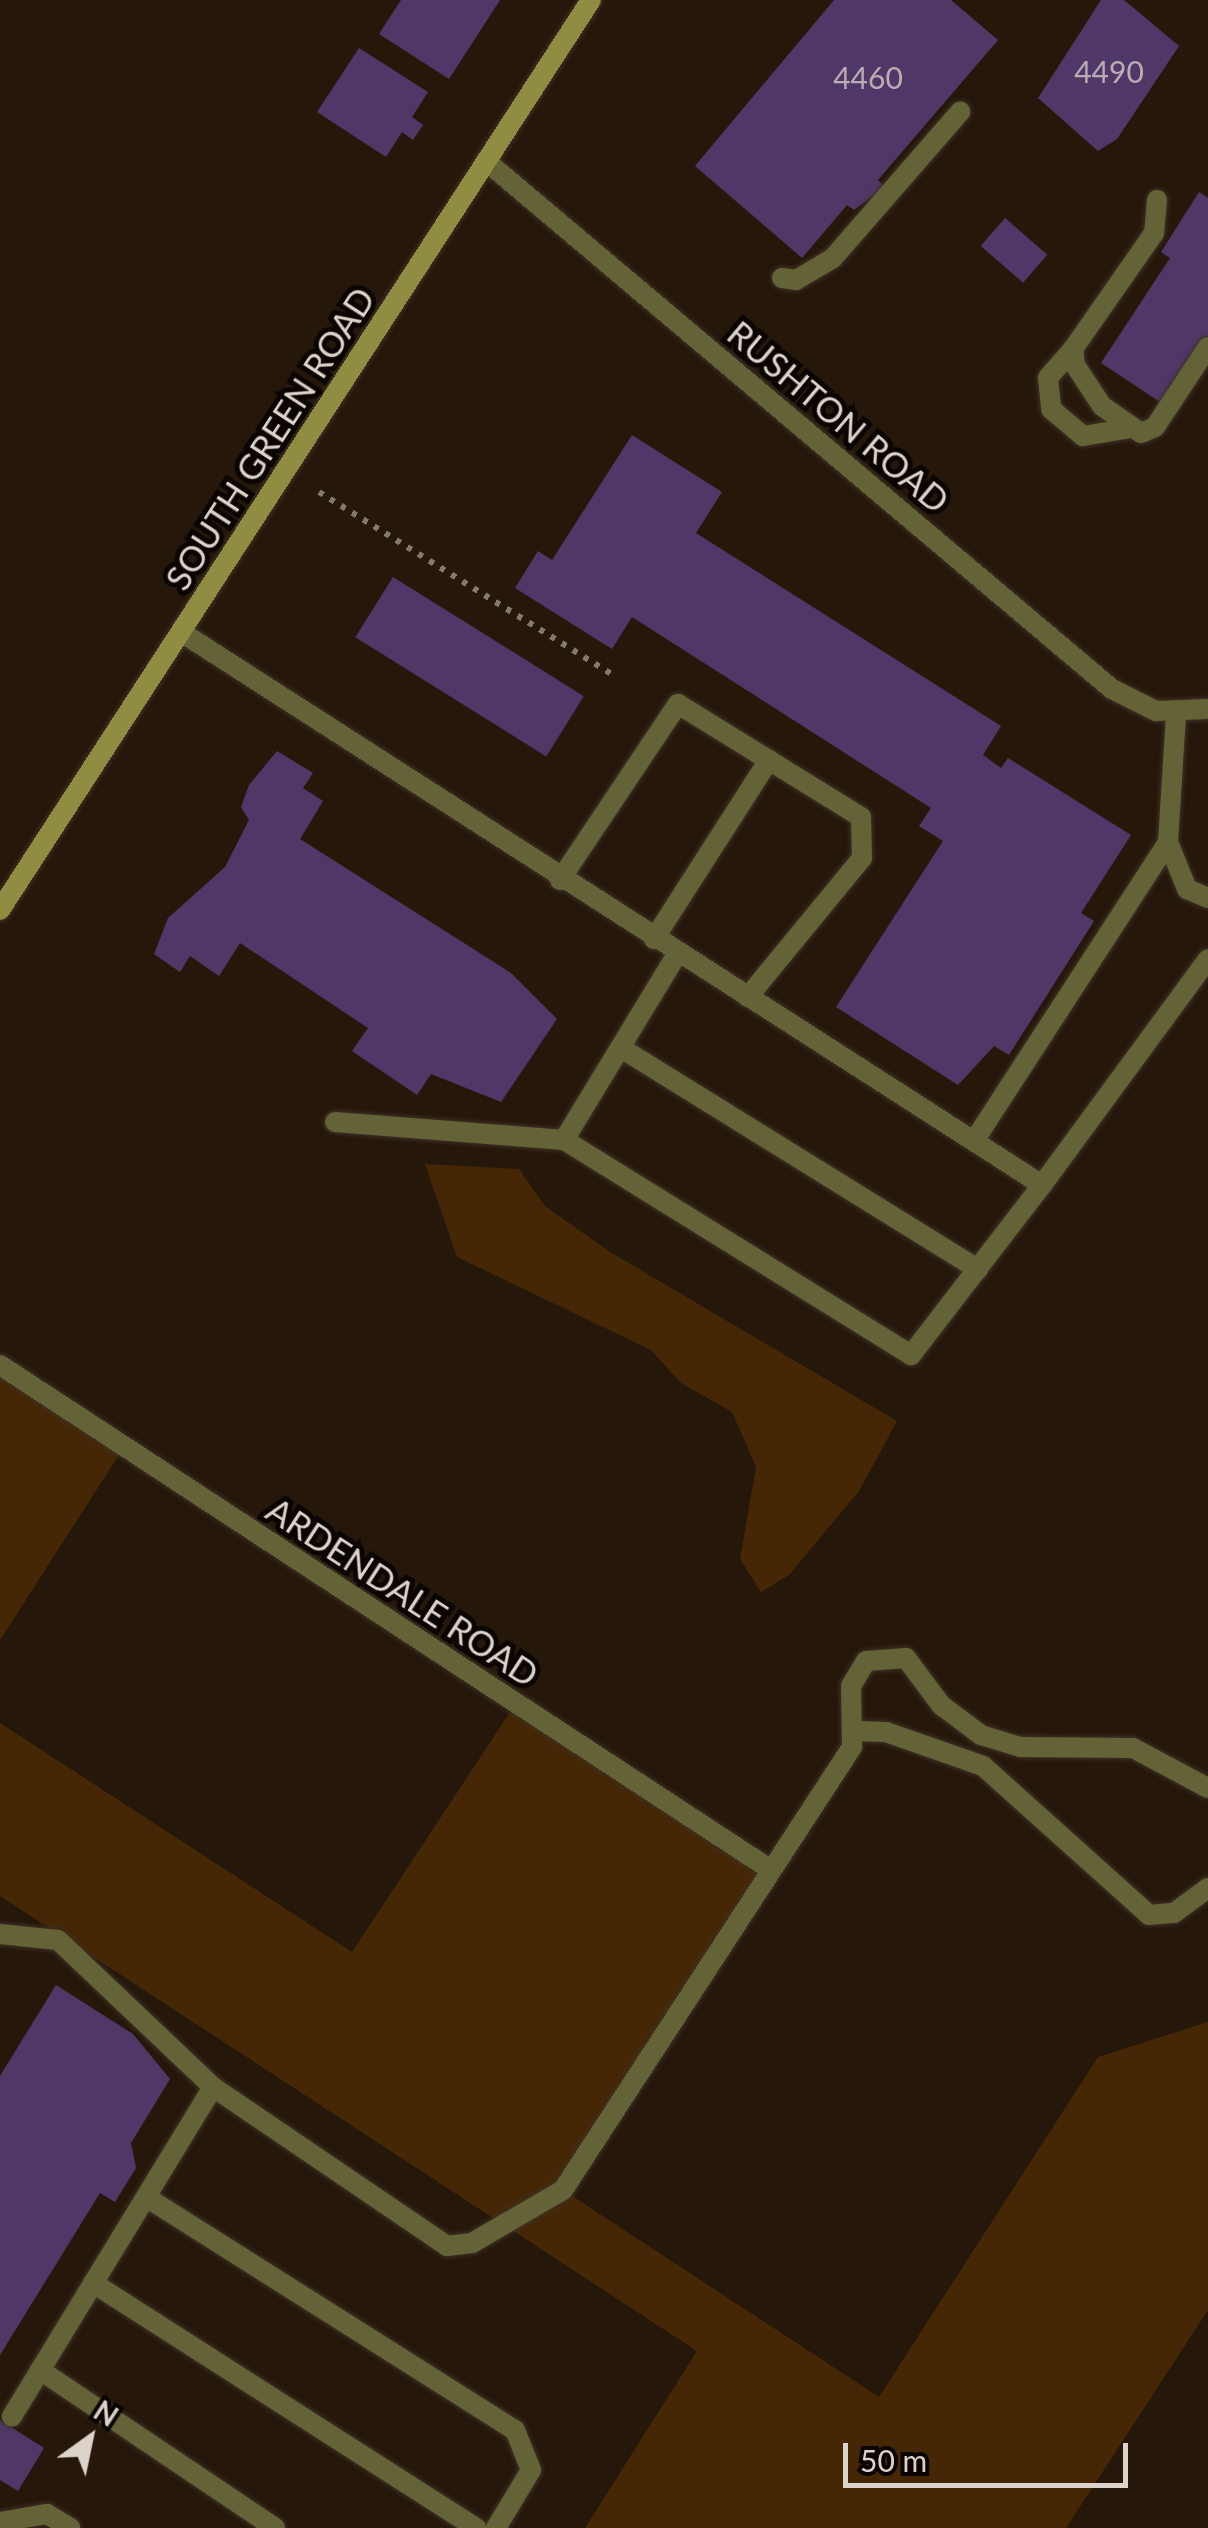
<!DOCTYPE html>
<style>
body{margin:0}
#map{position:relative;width:1208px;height:2528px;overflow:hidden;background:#25180b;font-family:Lato,sans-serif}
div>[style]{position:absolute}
.green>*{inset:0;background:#452706}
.building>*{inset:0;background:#4f3868;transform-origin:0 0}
.path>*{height:6px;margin-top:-3px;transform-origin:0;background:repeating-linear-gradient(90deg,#84796e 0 5px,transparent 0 13px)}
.roads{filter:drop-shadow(0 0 2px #3f3226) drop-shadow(0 0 2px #3f3226)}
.lane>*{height:20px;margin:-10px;padding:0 10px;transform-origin:10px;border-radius:10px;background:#646337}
.street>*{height:20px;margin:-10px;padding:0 10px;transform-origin:10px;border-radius:10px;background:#646337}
.secondary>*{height:20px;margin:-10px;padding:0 10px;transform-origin:10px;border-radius:10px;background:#8e8d42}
span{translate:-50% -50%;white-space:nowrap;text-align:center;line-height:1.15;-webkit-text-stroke:10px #0a0502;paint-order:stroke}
.number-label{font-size:30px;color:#b9acb2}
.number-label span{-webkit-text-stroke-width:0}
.street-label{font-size:35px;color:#dcd3ca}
.north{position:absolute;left:40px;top:2388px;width:100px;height:100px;-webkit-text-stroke:8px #0a0502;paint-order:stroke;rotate:33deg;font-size:28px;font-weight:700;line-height:40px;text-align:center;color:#dcd3ca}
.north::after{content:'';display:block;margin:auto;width:35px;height:45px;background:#dcd3ca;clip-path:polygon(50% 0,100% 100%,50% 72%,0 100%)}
.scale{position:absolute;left:843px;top:2443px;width:285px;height:45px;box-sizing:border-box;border:5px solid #dcd3ca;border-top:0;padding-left:12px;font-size:30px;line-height:35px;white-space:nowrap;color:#dcd3ca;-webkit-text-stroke:8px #0a0502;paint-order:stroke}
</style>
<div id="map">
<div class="green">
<i style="clip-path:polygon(425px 1164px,519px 1169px,545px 1206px,610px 1252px,897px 1421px,859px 1491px,789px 1575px,761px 1592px,740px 1559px,756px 1467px,732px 1412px,681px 1383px,651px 1350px,457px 1257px)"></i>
<i style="clip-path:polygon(0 1365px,124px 1447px,0 1640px)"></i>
<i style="clip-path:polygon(516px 1703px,771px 1870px,563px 2190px,879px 2397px,1098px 2057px,1208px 2022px,1208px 2310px,1066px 2528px,585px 2528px,697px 2351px,0 1896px,0 1723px,352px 1952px)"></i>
</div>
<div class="building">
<i style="clip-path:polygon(401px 0,500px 0,449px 79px,379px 34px)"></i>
<i style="clip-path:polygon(834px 0,951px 0,998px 40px,878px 180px,885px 187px,854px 210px,847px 205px,802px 258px,695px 166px)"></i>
<i style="clip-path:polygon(1101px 0,1124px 0,1179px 46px,1117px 139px,1098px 151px,1038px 98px)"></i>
<i style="clip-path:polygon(359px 48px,428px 92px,412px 117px,423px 125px,413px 140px,402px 132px,386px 157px,317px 112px)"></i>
<i style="clip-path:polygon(1199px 192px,1208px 198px,1208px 335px,1163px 404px,1101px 363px,1170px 258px,1161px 252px)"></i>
<i style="left:1005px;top:218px;width:56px;height:37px;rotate:41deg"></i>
<i style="clip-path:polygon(632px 435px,722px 492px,696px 533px,1001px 726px,983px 755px,1001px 768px,1008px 758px,1131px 835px,1081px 913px,1094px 921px,1009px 1055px,994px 1046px,958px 1085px,836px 1007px,943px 841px,919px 826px,931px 808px,632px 617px,612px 649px,515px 588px,538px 551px,552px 560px)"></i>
<i style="left:393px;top:577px;width:225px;height:71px;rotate:32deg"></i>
<i style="clip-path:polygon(277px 751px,313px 773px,303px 788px,323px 801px,300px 839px,511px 973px,557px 1019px,501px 1102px,431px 1074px,417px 1095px,352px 1051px,368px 1028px,240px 943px,219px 976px,190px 956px,180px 972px,154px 954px,168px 918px,225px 867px,249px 820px,241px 807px,249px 785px)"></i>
<i style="clip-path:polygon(56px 1985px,133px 2034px,170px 2079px,131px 2143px,136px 2168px,115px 2202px,100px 2193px,0 2355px,0 2076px)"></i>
<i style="clip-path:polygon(0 2420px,44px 2448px,18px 2491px,0 2480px)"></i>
</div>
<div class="path">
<i style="left:319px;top:492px;width:344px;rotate:31.9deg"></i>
</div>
<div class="roads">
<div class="lane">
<i style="left:1157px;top:200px;width:33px;rotate:95deg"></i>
<i style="left:1154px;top:233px;width:141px;rotate:124.9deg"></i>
<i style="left:1073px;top:349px;width:16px;rotate:83deg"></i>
<i style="left:1075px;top:365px;width:49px;rotate:56.6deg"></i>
<i style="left:1102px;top:406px;width:47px;rotate:34.7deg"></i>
<i style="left:1141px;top:433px;width:15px;rotate:-23deg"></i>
<i style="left:1155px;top:427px;width:96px;rotate:-56.5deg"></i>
<i style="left:782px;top:278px;width:14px;rotate:8deg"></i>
<i style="left:796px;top:280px;width:43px;rotate:-30.7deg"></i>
<i style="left:833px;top:258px;width:194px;rotate:-49deg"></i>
<i style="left:1073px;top:349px;width:38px;rotate:131deg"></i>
<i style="left:1048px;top:378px;width:31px;rotate:84deg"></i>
<i style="left:1051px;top:409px;width:42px;rotate:40.2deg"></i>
<i style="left:1083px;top:436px;width:49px;rotate:-9.5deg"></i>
<i style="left:181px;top:632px;width:1023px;rotate:32.71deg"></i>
<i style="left:1042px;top:1185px;width:215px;rotate:127.6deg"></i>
<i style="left:911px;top:1355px;width:408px;rotate:-148.2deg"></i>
<i style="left:564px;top:1140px;width:218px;rotate:-58.7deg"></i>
<i style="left:1176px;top:715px;width:127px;rotate:93.6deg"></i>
<i style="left:1168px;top:842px;width:51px;rotate:68deg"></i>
<i style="left:1187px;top:889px;width:23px;rotate:23deg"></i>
<i style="left:560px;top:880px;width:212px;rotate:-56.2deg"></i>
<i style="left:678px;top:704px;width:215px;rotate:31.7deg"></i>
<i style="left:861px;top:817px;width:41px;rotate:88.6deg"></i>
<i style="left:862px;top:858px;width:180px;rotate:129.4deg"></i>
<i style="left:654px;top:939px;width:213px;rotate:-57.3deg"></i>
<i style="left:621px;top:1048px;width:420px;rotate:31.8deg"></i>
<i style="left:335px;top:1122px;width:230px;rotate:4.5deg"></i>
<i style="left:974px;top:1141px;width:356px;rotate:-57deg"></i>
<i style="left:1042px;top:1185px;width:280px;rotate:-53.7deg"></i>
<i style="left:0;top:1934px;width:58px;rotate:5.9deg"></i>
<i style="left:58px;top:1940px;width:214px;rotate:43.5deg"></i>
<i style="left:213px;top:2087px;width:386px;rotate:121.4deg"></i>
<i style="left:213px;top:2087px;width:283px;rotate:34.2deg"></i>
<i style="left:447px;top:2246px;width:25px;rotate:-7deg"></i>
<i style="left:472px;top:2243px;width:105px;rotate:-30.2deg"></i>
<i style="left:146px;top:2197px;width:436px;rotate:32.3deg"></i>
<i style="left:515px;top:2430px;width:43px;rotate:68.2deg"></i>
<i style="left:531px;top:2470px;width:68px;rotate:121.1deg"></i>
<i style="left:93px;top:2283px;width:455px;rotate:32.6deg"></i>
<i style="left:40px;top:2370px;width:283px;rotate:33.9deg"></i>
<i style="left:0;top:2522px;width:48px;rotate:-9.7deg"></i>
<i style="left:47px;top:2514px;width:27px;rotate:31deg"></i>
</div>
<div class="street">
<i style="left:486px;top:161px;width:819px;rotate:40.15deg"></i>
<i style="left:1112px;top:689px;width:49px;rotate:26.6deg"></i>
<i style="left:1156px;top:711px;width:52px;rotate:-2.2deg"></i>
<i style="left:0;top:1365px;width:922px;rotate:33.22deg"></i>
<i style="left:856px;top:1731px;width:30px;rotate:2deg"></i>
<i style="left:886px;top:1732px;width:103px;rotate:19.3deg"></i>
<i style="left:983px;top:1766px;width:223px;rotate:41.9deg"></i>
<i style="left:1149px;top:1915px;width:25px;rotate:-5deg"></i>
<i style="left:1174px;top:1913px;width:42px;rotate:-36.3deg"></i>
<i style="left:563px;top:2190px;width:529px;rotate:-56.88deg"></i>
<i style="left:852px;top:1747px;width:61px;rotate:-90.9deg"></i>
<i style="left:851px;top:1686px;width:29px;rotate:-59deg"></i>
<i style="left:866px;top:1661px;width:40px;rotate:-4.3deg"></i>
<i style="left:906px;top:1658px;width:59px;rotate:53.3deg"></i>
<i style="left:941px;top:1705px;width:50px;rotate:36.9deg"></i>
<i style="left:981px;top:1735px;width:41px;rotate:17.1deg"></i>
<i style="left:1020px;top:1747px;width:113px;rotate:0.5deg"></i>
<i style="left:1133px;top:1748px;width:85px;rotate:28.1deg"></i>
</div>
<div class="secondary">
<i style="left:0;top:910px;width:1085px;rotate:-57deg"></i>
</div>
</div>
<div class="number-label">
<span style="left:1109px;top:71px">4490</span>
<span style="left:868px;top:77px">4460</span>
</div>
<div class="street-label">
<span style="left:839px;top:416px;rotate:40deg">RUSHTON ROAD</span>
<span style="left:269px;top:438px;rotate:-57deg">SOUTH GREEN ROAD</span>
<span style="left:403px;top:1591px;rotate:33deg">ARDENDALE ROAD</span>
</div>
<div class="north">N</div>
<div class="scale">50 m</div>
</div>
